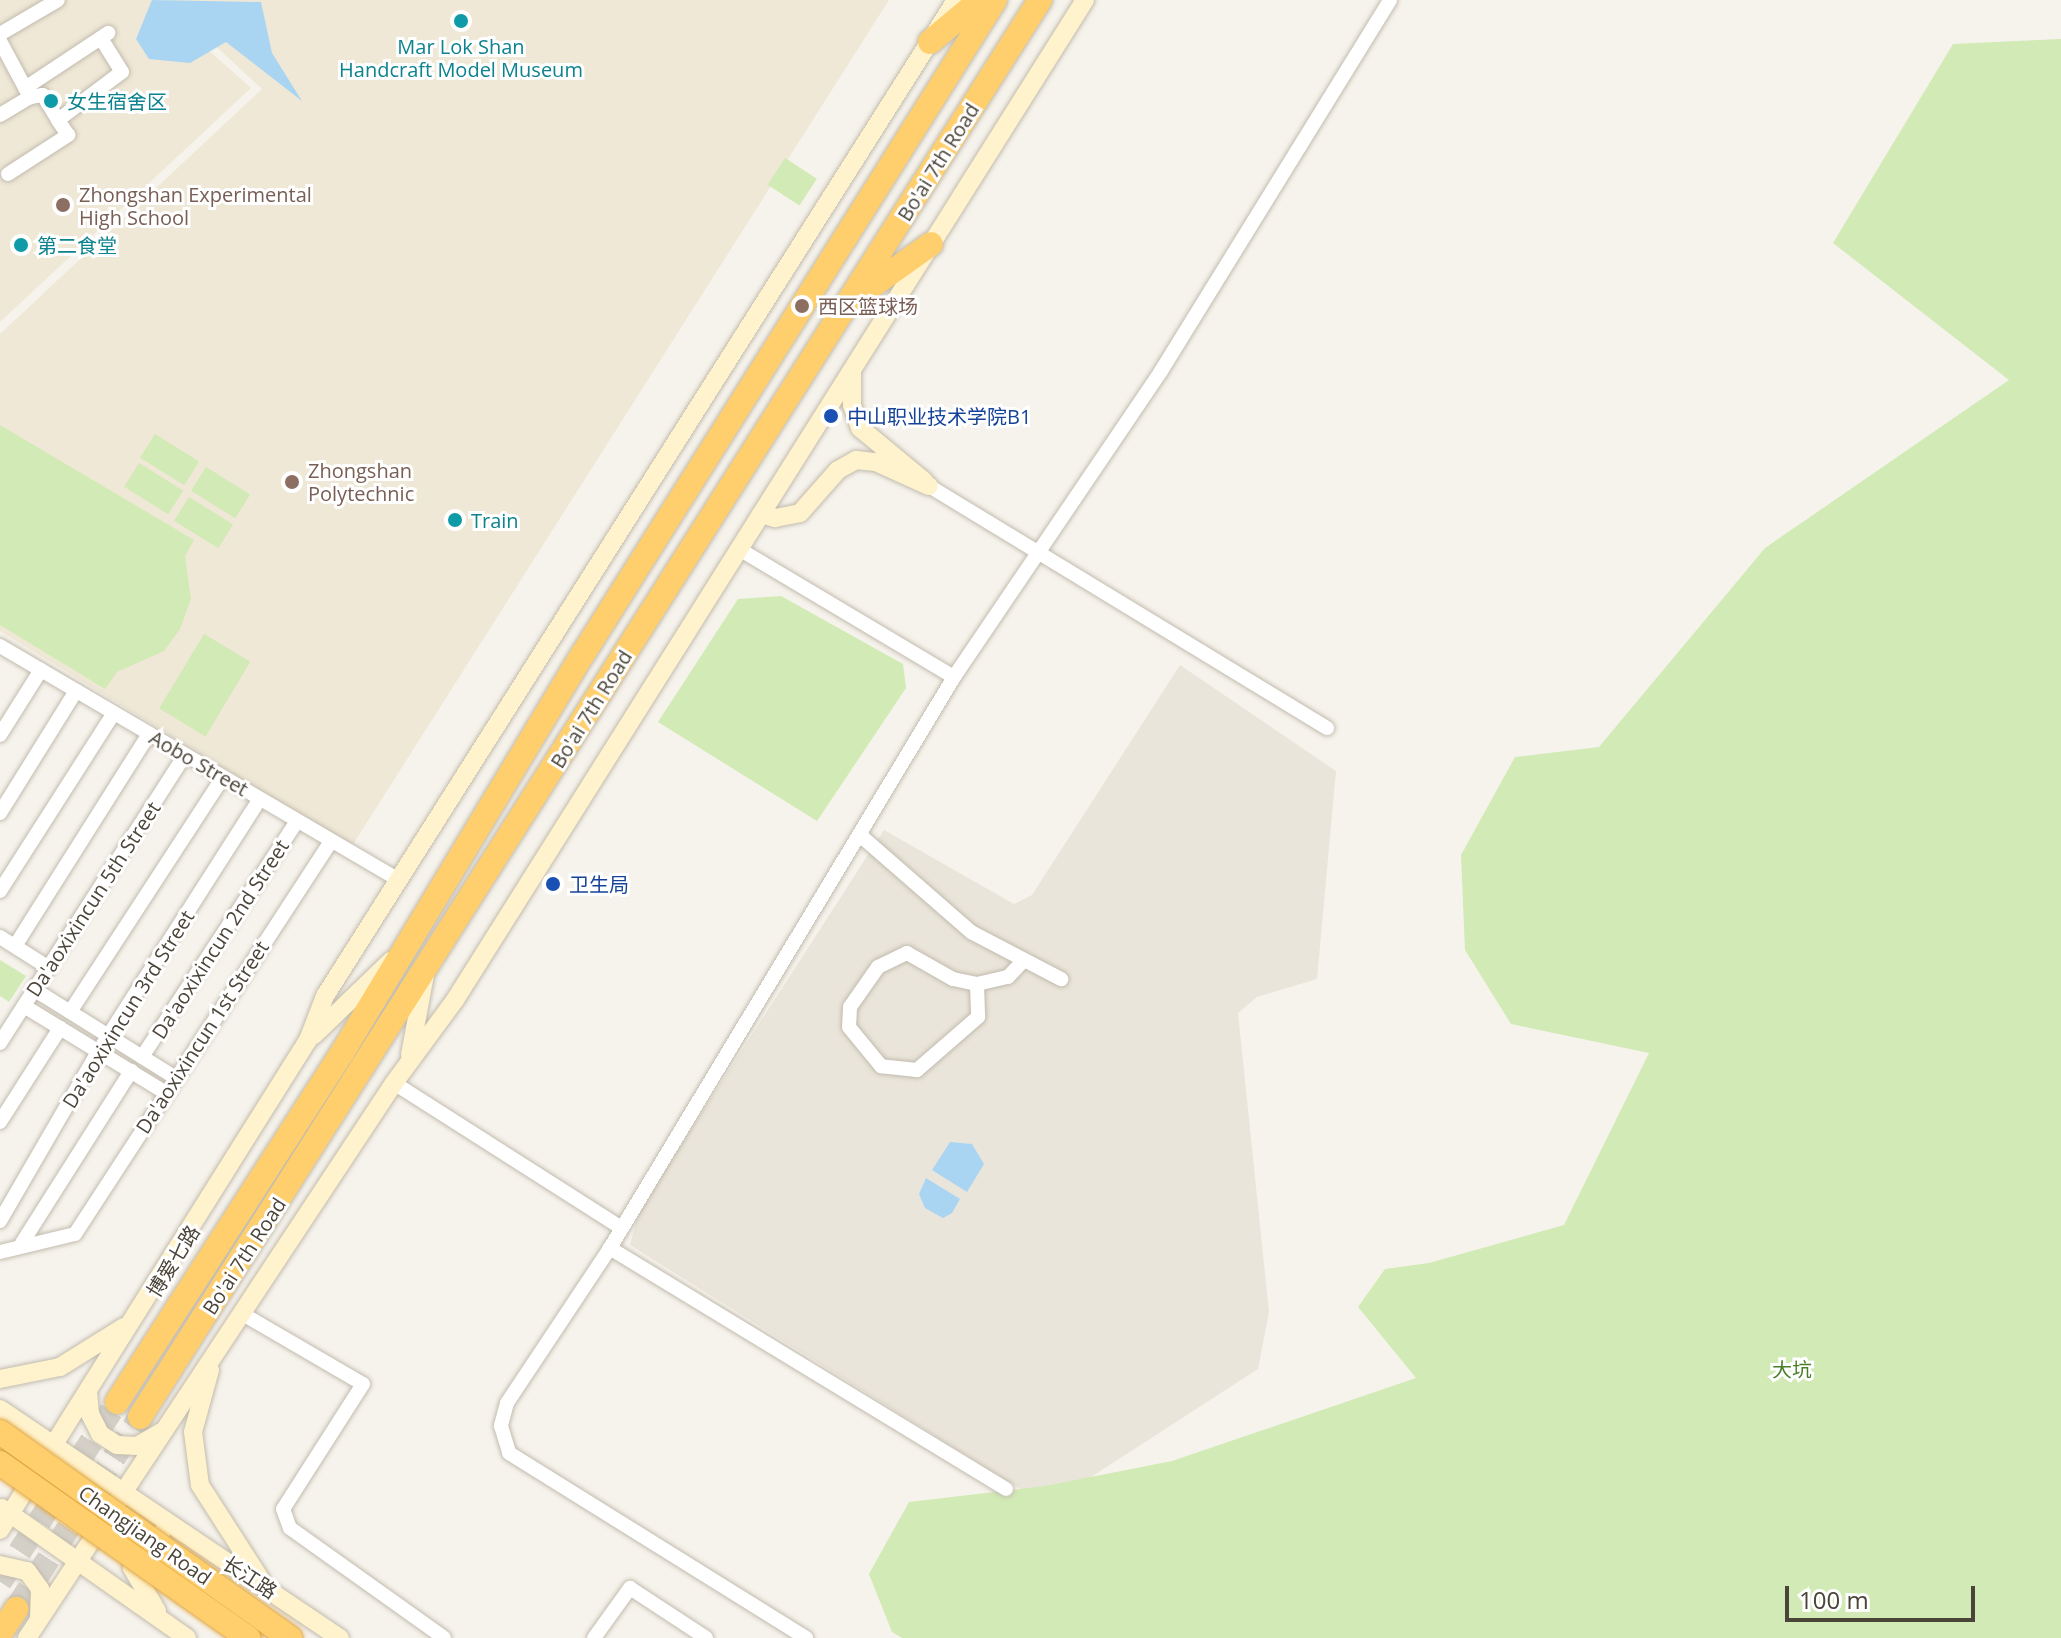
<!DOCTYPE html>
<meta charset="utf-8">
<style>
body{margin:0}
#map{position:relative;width:2061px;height:1638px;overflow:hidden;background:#f6f3ec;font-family:"Open Sans","Noto Sans SC",sans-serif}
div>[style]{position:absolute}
.residential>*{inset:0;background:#eae5da}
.education>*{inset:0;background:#efe8d6}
.green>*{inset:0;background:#d2eab5;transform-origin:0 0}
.water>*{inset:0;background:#a9d4f2}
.highway-tunnel>*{height:24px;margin-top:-12px;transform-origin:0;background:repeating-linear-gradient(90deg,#d4d0c8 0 24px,transparent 0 36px)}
.roads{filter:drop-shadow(0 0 2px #c2bbae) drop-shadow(0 0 2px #c2bbae)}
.street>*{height:14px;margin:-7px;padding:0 7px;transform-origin:7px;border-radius:7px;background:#fff}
.secondary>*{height:18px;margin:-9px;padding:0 9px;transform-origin:9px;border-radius:9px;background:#fff3cd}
.highway>*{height:24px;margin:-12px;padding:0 12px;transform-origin:12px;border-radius:12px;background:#ffcf6e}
.bridges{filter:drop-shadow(0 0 2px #e0a43c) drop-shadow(0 0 2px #e0a43c)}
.highway-bridge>*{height:24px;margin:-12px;padding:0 12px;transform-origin:12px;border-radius:12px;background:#ffcf6e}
.dots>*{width:22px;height:22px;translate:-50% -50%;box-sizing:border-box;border:4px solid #fff;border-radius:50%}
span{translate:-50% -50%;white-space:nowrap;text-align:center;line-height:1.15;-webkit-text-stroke:6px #fff;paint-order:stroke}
.culture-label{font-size:20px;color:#0d838f}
.left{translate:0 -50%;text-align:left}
.street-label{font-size:20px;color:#4b4439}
.education-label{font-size:20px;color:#785e54}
.transit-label{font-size:20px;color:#164399}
.park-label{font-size:20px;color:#4a7f2a}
.scale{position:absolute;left:1785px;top:1586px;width:190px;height:36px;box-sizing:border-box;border:4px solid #4b4439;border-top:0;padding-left:10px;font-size:24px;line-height:28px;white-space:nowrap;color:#4b4439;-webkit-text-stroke:6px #fff;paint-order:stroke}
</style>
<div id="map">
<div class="residential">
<i style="clip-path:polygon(1180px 665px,1336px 771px,1317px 979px,1257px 997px,1238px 1013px,1269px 1312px,1258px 1369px,1071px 1490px,1028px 1494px,630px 1245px,639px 1210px,884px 830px,1014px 904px,1032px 895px)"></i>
</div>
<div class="education">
<i style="clip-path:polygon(0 0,152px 0,251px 88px,0 322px)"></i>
<i style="clip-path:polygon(166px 0,889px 0,352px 846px,0 631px,0 334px,262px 89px)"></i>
</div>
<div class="green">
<i style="clip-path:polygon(2061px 39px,2061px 1638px,902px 1638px,892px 1632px,869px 1574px,909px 1502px,1045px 1486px,1172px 1461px,1416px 1378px,1358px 1307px,1385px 1269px,1429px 1263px,1564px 1225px,1649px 1053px,1511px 1024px,1465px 950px,1461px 855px,1515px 757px,1599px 747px,1765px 548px,2009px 380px,1833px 243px,1953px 44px)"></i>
<i style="left:785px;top:158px;width:38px;height:32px;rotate:33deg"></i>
<i style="clip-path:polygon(0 425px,194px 540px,185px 556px,191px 599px,180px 629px,164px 651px,117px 672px,105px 689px,0 625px)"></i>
<i style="left:155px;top:434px;width:52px;height:28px;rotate:32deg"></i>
<i style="left:139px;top:463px;width:52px;height:28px;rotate:32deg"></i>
<i style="left:206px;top:467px;width:52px;height:28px;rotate:32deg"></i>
<i style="left:189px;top:497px;width:52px;height:28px;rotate:32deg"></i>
<i style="clip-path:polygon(781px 596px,903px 664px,906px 688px,817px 821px,658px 722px,738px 599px)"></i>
<i style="left:204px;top:634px;width:54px;height:87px;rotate:31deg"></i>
<i style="clip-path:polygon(0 960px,26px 976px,9px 1002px,0 996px)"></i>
</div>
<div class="water">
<i style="clip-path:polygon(152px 0,261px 2px,272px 53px,302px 101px,226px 42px,190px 63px,149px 59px,136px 39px)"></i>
<i style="clip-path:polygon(950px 1142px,972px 1144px,984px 1164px,967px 1192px,932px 1170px)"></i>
<i style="clip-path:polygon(926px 1178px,960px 1199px,952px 1213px,943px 1218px,925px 1208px,919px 1194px)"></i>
</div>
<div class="highway-tunnel">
<i style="left:0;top:1582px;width:215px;rotate:-57deg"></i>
<i style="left:16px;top:1609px;width:229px;rotate:-57.1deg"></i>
</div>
<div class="roads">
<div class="street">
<i style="left:0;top:34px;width:67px;rotate:-30.4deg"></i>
<i style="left:0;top:41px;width:64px;rotate:61.8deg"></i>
<i style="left:30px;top:97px;width:35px;rotate:149deg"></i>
<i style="left:25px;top:88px;width:100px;rotate:-33.5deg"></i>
<i style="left:30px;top:97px;width:13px;rotate:-9deg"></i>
<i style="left:43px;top:95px;width:29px;rotate:59deg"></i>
<i style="left:8px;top:174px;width:72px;rotate:-33deg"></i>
<i style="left:68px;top:135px;width:18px;rotate:-124deg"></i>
<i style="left:58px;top:120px;width:80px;rotate:-36.9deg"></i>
<i style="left:122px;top:72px;width:40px;rotate:-122deg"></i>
<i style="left:929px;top:486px;width:466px;rotate:31.3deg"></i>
<i style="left:739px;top:549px;width:250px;rotate:30.8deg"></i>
<i style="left:0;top:646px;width:463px;rotate:30.4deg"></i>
<i style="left:0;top:735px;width:77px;rotate:-57.8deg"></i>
<i style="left:0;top:813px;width:144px;rotate:-58.1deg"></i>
<i style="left:861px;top:836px;width:146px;rotate:41.1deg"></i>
<i style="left:971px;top:932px;width:102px;rotate:27.6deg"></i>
<i style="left:0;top:891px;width:211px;rotate:-57.4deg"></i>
<i style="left:0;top:937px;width:58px;rotate:32.3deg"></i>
<i style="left:15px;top:946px;width:251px;rotate:-57.7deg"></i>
<i style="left:977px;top:984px;width:33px;rotate:88deg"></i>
<i style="left:978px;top:1017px;width:81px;rotate:139deg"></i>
<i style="left:917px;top:1070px;width:36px;rotate:-174deg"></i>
<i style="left:881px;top:1066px;width:50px;rotate:-129.4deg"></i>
<i style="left:849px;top:1027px;width:20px;rotate:-87deg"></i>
<i style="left:850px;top:1007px;width:49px;rotate:-55deg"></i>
<i style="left:878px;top:967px;width:32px;rotate:-26deg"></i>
<i style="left:907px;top:953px;width:53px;rotate:29.5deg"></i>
<i style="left:953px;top:979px;width:25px;rotate:12deg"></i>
<i style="left:977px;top:984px;width:32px;rotate:-13deg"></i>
<i style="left:1008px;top:977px;width:23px;rotate:-47deg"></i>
<i style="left:35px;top:990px;width:164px;rotate:32deg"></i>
<i style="left:24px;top:1006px;width:167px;rotate:31.5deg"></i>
<i style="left:70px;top:1012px;width:280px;rotate:-56.9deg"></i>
<i style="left:0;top:1043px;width:342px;rotate:-57.3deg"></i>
<i style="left:142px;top:1057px;width:282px;rotate:-56.7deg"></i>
<i style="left:394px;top:1083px;width:270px;rotate:32.5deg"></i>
<i style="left:0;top:1122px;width:112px;rotate:-57.4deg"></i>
<i style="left:0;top:1221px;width:195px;rotate:-59.9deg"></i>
<i style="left:98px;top:1052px;width:300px;rotate:-57.4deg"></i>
<i style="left:22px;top:1243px;width:204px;rotate:-57.6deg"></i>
<i style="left:610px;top:1248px;width:186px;rotate:123.6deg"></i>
<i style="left:507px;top:1403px;width:24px;rotate:105deg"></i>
<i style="left:501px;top:1426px;width:28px;rotate:73deg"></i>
<i style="left:509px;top:1453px;width:350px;rotate:31.9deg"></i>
<i style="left:0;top:1252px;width:77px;rotate:-13.5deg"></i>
<i style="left:75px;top:1234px;width:469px;rotate:-56.9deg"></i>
<i style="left:241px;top:1313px;width:141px;rotate:30.2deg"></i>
<i style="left:363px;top:1384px;width:148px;rotate:122.6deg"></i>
<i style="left:283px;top:1509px;width:20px;rotate:70deg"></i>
<i style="left:290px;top:1528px;width:189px;rotate:35.5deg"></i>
<i style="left:1006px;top:1489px;width:464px;rotate:-148.7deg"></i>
<i style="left:610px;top:1248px;width:667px;rotate:-58.93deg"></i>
<i style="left:954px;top:677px;width:369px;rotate:-55.9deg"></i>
<i style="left:1161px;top:371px;width:436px;rotate:-58.3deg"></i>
<i style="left:594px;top:1638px;width:62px;rotate:-54.2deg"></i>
<i style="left:630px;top:1588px;width:91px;rotate:33.3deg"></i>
</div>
<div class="secondary">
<i style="left:852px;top:372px;width:33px;rotate:90deg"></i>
<i style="left:852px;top:405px;width:24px;rotate:71deg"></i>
<i style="left:860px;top:428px;width:83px;rotate:39.6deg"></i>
<i style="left:761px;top:514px;width:15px;rotate:16deg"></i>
<i style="left:775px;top:518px;width:25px;rotate:-11deg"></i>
<i style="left:800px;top:513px;width:57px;rotate:-48.5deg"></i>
<i style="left:838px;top:470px;width:21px;rotate:-29deg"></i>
<i style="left:856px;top:460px;width:20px;rotate:6deg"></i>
<i style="left:876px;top:462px;width:58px;rotate:24.4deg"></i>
<i style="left:314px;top:1035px;width:107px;rotate:-43.9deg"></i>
<i style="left:410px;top:1055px;width:81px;rotate:-79.4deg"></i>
<i style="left:210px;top:1370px;width:64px;rotate:105.3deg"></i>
<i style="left:193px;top:1432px;width:53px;rotate:82.5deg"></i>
<i style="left:200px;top:1485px;width:113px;rotate:57.3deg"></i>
<i style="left:0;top:1379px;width:61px;rotate:-11.3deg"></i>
<i style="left:60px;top:1367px;width:75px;rotate:-32deg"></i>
<i style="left:88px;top:1391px;width:23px;rotate:85deg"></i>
<i style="left:90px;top:1414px;width:22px;rotate:63deg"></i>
<i style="left:100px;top:1434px;width:20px;rotate:33deg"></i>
<i style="left:117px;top:1445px;width:20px;rotate:3deg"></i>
<i style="left:137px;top:1446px;width:28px;rotate:-30deg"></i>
<i style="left:0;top:1409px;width:410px;rotate:34deg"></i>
<i style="left:2px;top:1508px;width:226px;rotate:35.1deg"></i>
<i style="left:0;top:1530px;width:579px;rotate:-57.85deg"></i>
<i style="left:308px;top:1040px;width:47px;rotate:-68.9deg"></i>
<i style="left:325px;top:996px;width:1179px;rotate:-57.64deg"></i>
<i style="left:0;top:1565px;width:28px;rotate:13deg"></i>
<i style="left:27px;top:1571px;width:22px;rotate:54deg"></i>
<i style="left:40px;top:1589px;width:29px;rotate:92deg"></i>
<i style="left:157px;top:1611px;width:50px;rotate:-120.2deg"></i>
<i style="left:132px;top:1568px;width:18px;rotate:-77deg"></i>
<i style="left:136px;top:1550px;width:30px;rotate:-34deg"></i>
<i style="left:27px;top:1638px;width:665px;rotate:-56.52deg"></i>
<i style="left:394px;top:1083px;width:103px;rotate:-53.7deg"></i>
<i style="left:455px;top:1000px;width:1182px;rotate:-57.79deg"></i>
</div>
<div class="highway">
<i style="left:930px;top:42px;width:65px;rotate:-40deg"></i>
<i style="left:859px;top:295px;width:88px;rotate:-35.3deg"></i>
<i style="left:117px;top:1402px;width:415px;rotate:-57.2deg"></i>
<i style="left:342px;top:1053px;width:466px;rotate:-58.9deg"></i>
<i style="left:583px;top:654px;width:773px;rotate:-57.79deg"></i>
<i style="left:140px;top:1417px;width:1679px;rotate:-57.58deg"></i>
<i style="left:0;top:1634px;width:30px;rotate:-57deg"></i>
</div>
</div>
<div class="bridges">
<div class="highway-bridge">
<i style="left:0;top:1432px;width:356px;rotate:35.4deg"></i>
<i style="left:0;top:1463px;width:304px;rotate:35.2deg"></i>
</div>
</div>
<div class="dots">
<i style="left:461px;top:21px;background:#0f9aa8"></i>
<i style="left:51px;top:101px;background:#0f9aa8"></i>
<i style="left:63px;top:205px;background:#8d6e63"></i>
<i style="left:21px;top:245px;background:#0f9aa8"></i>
<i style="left:802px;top:306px;background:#8d6e63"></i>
<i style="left:831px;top:416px;background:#1a4fb4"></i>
<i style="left:292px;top:482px;background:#8d6e63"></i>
<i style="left:455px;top:520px;background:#0f9aa8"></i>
<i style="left:553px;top:884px;background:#1a4fb4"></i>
</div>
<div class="culture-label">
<span style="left:461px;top:58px">Mar Lok Shan<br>Handcraft Model Museum</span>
<span class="left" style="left:67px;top:101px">女生宿舍区</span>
<span class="left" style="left:37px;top:245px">第二食堂</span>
<span class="left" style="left:471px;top:520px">Train</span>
</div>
<div class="street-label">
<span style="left:938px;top:162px;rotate:-58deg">Bo'ai 7th Road</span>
<span style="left:591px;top:709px;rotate:-58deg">Bo'ai 7th Road</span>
<span style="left:199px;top:763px;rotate:30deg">Aobo Street</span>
<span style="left:93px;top:899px;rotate:-57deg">Da'aoxixincun 5th Street</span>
<span style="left:220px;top:939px;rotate:-57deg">Da'aoxixincun 2nd Street</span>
<span style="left:128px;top:1009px;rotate:-58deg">Da'aoxixincun 3rd Street</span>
<span style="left:202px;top:1037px;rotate:-57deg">Da'aoxixincun 1st Street</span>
<span style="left:244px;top:1256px;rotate:-57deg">Bo'ai 7th Road</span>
<span style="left:173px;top:1261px;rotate:-58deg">博爱七路</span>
<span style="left:145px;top:1535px;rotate:35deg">Changjiang Road</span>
<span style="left:250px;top:1577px;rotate:33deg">长江路</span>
</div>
<div class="education-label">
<span class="left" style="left:79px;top:206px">Zhongshan Experimental<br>High School</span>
<span class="left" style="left:818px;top:306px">西区篮球场</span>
<span class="left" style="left:308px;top:482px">Zhongshan<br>Polytechnic</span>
</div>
<div class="transit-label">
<span class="left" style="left:847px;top:416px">中山职业技术学院B1</span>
<span class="left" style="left:569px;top:884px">卫生局</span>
</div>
<div class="park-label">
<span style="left:1792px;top:1369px">大坑</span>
</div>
<div class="scale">100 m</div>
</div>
